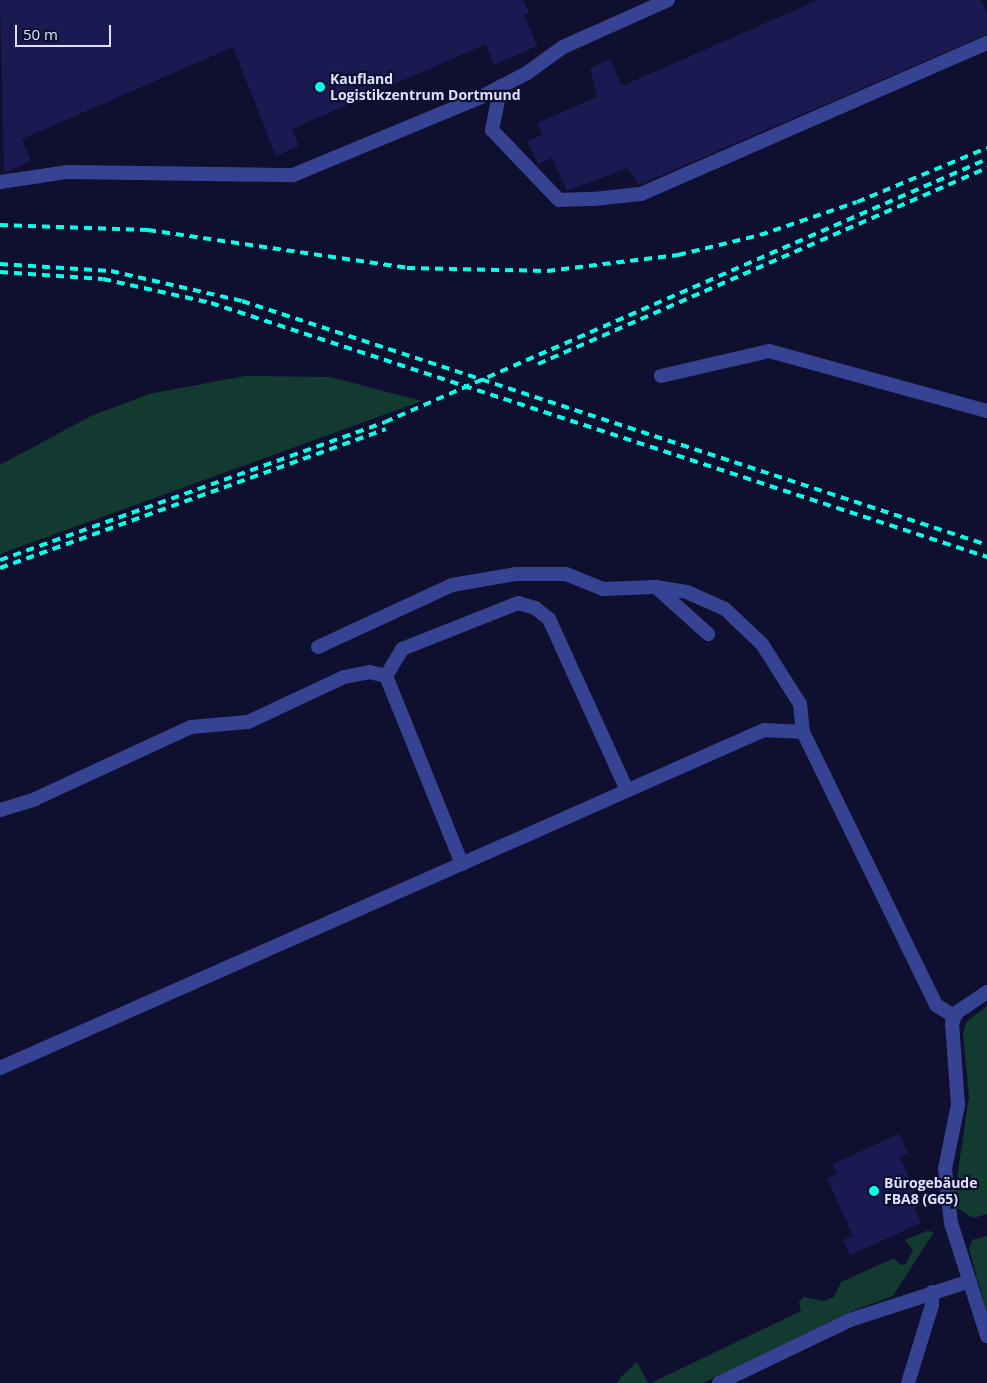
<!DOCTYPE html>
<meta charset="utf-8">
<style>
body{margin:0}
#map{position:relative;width:987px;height:1383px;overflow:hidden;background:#0f102f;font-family:"Open Sans",sans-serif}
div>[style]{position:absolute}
.green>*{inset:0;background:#123a31}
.building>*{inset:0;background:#1b1952}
.minor>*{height:14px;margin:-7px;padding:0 7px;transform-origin:7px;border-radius:7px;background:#364393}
.rail>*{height:4px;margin-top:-2px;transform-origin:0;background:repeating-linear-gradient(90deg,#0affeb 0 8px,transparent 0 14px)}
.dots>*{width:14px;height:14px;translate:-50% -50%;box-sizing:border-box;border:2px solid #0f102f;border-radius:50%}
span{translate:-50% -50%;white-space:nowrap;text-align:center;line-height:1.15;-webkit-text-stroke:4.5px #0f102f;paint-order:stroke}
.poi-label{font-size:14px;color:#dee0ff;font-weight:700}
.left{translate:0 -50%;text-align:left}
.scale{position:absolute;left:15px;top:25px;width:96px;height:22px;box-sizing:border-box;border:2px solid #dee0ff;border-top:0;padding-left:6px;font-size:15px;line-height:18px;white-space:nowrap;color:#dee0ff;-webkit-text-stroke:4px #0f102f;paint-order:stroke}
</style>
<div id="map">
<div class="green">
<i style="clip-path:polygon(245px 376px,330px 377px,422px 401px,0 554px,0 465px,91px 416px,149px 394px)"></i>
<i style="clip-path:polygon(987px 1006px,987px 1214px,973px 1218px,954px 1206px,952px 1179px,957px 1178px,969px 1097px,963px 1033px,967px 1021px)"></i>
<i style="clip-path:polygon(927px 1231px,934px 1232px,893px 1296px,850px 1312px,703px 1383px,651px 1383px,801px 1311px,799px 1302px,804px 1297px,823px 1301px,834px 1297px,841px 1282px,894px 1258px,900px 1265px,906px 1264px,913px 1250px,905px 1240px)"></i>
<i style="clip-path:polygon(987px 1236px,987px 1313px,969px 1249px,972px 1240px)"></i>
<i style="clip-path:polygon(637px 1362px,648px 1383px,617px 1383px,621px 1377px)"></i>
</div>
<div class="building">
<i style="clip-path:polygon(0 0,523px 0,529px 13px,524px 15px,537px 46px,494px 65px,486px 44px,292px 129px,299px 146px,276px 156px,233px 47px,22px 139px,31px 161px,4px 173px)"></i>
<i style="clip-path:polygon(818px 0,981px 0,987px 14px,987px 34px,639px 185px,627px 168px,567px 191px,552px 158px,538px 164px,527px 141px,542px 135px,537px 123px,597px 97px,590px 68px,610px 59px,622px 86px)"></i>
<i style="clip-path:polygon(899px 1134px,908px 1153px,900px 1157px,921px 1205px,914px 1208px,921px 1223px,850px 1255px,843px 1240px,853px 1236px,827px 1178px,837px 1174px,833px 1164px)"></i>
</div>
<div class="minor">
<i style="left:501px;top:86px;width:45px;rotate:101.6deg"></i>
<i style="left:492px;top:130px;width:97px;rotate:46.3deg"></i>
<i style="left:559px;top:200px;width:35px;rotate:-2deg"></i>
<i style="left:594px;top:199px;width:47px;rotate:-6.1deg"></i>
<i style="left:641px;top:194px;width:378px;rotate:-23.6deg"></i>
<i style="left:0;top:182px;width:69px;rotate:-8.4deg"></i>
<i style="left:68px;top:172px;width:225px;rotate:0.8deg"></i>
<i style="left:293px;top:175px;width:201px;rotate:-22.5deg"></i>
<i style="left:479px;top:98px;width:54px;rotate:-27.5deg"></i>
<i style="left:527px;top:73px;width:44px;rotate:-35.8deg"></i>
<i style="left:563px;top:47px;width:115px;rotate:-24.1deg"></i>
<i style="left:661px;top:376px;width:111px;rotate:-13deg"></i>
<i style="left:769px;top:351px;width:226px;rotate:15.4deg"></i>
<i style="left:657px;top:588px;width:69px;rotate:42deg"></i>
<i style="left:318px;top:647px;width:148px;rotate:-24.8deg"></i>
<i style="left:452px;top:585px;width:65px;rotate:-9.8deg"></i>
<i style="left:516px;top:574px;width:50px"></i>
<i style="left:566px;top:574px;width:40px;rotate:22deg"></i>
<i style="left:603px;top:589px;width:53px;rotate:-2.2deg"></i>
<i style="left:656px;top:587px;width:31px;rotate:9deg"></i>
<i style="left:687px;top:592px;width:42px;rotate:24.1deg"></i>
<i style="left:725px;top:609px;width:51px;rotate:43.4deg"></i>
<i style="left:762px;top:644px;width:71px;rotate:57.7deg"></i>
<i style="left:800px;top:704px;width:28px;rotate:84deg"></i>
<i style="left:0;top:810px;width:37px;rotate:-17deg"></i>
<i style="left:35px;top:799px;width:172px;rotate:-24.8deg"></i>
<i style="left:191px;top:727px;width:57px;rotate:-5deg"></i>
<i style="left:248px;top:722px;width:106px;rotate:-25.1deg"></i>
<i style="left:344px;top:677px;width:26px;rotate:-11deg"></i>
<i style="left:370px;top:672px;width:16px;rotate:14deg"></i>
<i style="left:462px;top:864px;width:203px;rotate:-112deg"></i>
<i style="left:386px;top:676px;width:31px;rotate:-59deg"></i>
<i style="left:402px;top:649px;width:125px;rotate:-21.6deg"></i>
<i style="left:518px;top:603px;width:18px;rotate:16deg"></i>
<i style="left:535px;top:608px;width:18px;rotate:38deg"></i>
<i style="left:549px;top:619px;width:188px;rotate:65.5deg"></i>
<i style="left:987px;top:992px;width:36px;rotate:146deg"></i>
<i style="left:957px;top:1012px;width:12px;rotate:114deg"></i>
<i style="left:952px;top:1023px;width:82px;rotate:85.8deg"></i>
<i style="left:958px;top:1105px;width:65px;rotate:101.5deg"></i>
<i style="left:945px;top:1169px;width:54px;rotate:83.7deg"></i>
<i style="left:951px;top:1223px;width:119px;rotate:72.3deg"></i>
<i style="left:0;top:1068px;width:835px;rotate:-23.86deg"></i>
<i style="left:764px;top:730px;width:39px;rotate:3deg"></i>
<i style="left:803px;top:732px;width:304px;rotate:64deg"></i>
<i style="left:936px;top:1005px;width:22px;rotate:32deg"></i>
<i style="left:719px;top:1383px;width:145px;rotate:-25.7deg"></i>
<i style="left:850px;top:1320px;width:126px;rotate:-18deg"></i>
<i style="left:908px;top:1383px;width:82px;rotate:-72.9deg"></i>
<i style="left:932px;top:1305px;width:13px;rotate:-90deg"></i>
</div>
<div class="rail">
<i style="left:0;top:225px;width:148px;rotate:1.9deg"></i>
<i style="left:148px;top:230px;width:262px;rotate:8.3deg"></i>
<i style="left:407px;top:268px;width:140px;rotate:1.2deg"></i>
<i style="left:547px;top:271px;width:132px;rotate:-7deg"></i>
<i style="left:678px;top:255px;width:84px;rotate:-13.7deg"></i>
<i style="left:760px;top:235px;width:102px;rotate:-18.8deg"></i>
<i style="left:857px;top:202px;width:141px;rotate:-22.6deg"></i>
<i style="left:0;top:264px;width:111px;rotate:3.6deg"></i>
<i style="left:111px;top:271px;width:134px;rotate:12.9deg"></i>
<i style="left:242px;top:301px;width:784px;rotate:18.13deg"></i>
<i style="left:0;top:272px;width:103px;rotate:3.9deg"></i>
<i style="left:103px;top:279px;width:111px;rotate:12.5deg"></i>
<i style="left:211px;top:303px;width:817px;rotate:18.12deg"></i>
<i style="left:538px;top:364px;width:490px;rotate:-23.6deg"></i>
<i style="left:0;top:560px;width:409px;rotate:-19.7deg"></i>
<i style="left:385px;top:422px;width:657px;rotate:-23.6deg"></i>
<i style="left:0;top:568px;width:410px;rotate:-19.8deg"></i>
</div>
<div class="dots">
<i style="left:320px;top:87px;background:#0affeb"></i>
<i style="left:874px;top:1191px;background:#0affeb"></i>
</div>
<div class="poi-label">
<span class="left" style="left:330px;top:87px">Kaufland<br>Logistikzentrum Dortmund</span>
<span class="left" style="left:884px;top:1191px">Bürogebäude<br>FBA8 (G65)</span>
</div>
<div class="scale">50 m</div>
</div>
